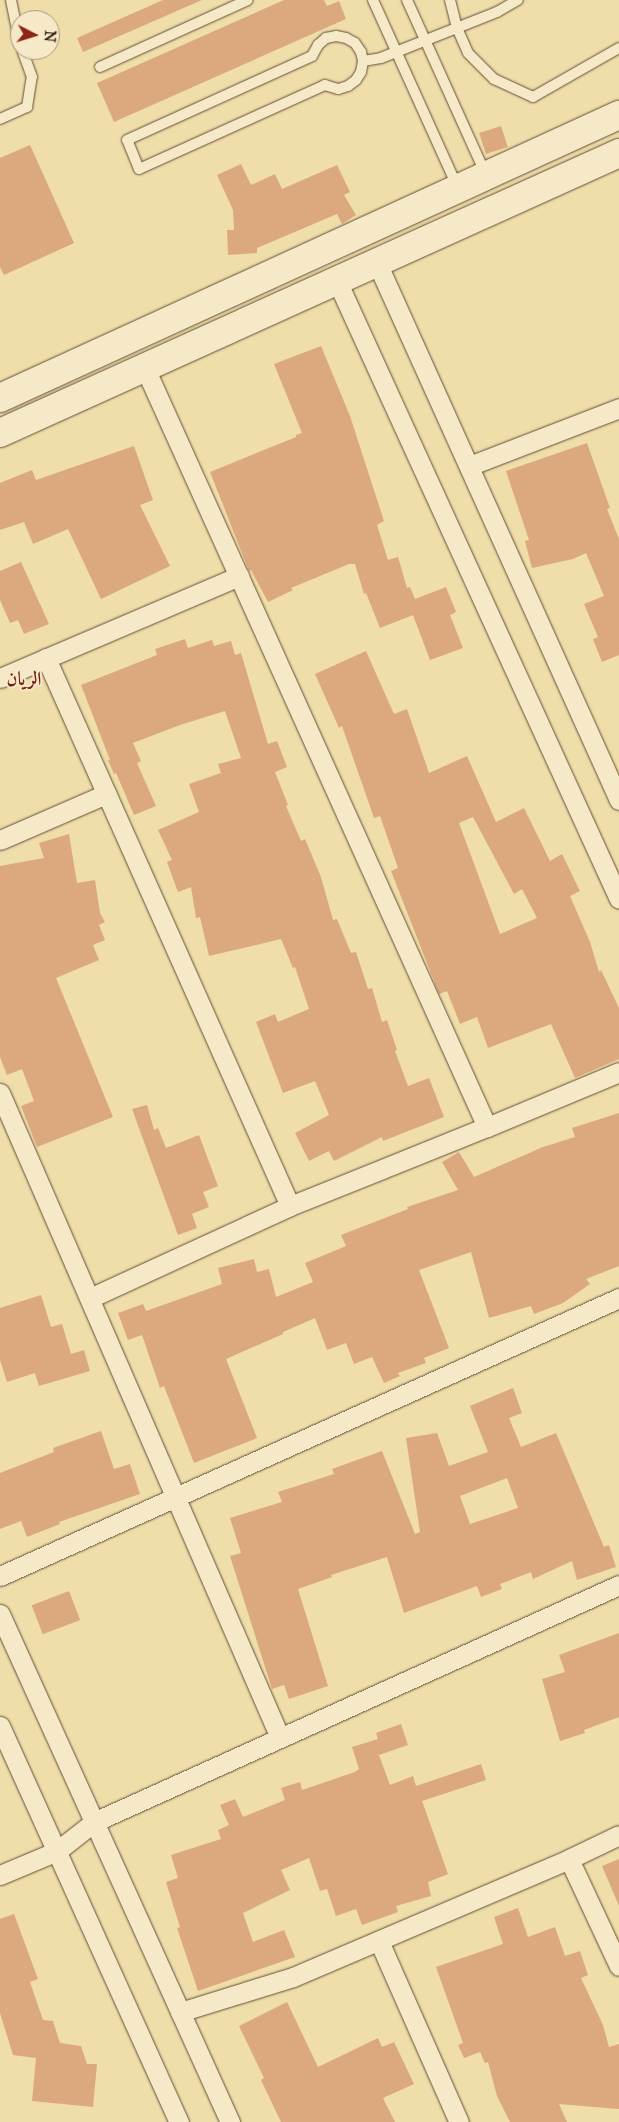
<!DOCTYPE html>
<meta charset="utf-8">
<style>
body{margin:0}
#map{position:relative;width:619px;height:2122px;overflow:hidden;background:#efddaa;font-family:"IM FELL Great Primer",Amiri,serif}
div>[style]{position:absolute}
.building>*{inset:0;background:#dca97e;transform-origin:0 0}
.roads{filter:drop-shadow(0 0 1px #644e36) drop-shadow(0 0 1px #644e36)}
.lane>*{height:10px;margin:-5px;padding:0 5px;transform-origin:5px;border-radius:5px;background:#f5e9c8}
.street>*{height:19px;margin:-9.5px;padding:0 9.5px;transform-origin:9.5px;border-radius:9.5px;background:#f5e9c8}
.secondary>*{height:28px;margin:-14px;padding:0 14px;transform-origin:14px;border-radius:14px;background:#f5e9c8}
span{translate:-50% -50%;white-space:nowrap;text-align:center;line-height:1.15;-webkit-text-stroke:4px #f5e9c8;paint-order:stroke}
.neighbourhood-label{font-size:19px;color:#7a1f14;font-weight:700}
.north{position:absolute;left:10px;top:10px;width:50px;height:50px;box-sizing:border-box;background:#f5e9c8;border:1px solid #a8987e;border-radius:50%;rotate:95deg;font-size:14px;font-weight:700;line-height:20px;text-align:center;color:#351f10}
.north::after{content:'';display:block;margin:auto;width:18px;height:22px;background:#8f2418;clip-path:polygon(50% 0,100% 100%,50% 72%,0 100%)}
</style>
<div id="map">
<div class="building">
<i style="clip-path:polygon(163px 0,202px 0,83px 52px,77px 38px)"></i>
<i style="clip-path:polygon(284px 0,324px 0,327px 6px,339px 1px,346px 19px,114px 122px,97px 83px)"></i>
<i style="left:501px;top:126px;width:22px;height:23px;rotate:72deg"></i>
<i style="clip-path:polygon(30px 145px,74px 243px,4px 275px,0 267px,0 158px)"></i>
<i style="clip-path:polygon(241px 164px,251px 185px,275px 174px,282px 189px,337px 165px,350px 192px,344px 195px,356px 215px,342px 224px,337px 214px,257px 248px,257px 253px,228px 255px,227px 230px,234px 230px,233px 210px,217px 175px)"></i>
<i style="clip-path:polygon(321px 346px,350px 416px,384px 521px,377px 525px,388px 560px,398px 557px,407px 588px,410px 587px,415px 599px,446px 587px,456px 612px,450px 615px,463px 648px,430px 660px,413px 615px,380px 628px,366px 593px,364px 594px,355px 564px,349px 564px,291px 588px,293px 590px,268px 602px,251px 570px,249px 571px,210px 472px,296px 437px,296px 435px,302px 433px,274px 364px)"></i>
<i style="clip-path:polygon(587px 443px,610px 508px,607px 509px,619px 539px,619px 655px,602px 662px,593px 639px,598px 637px,584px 604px,604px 596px,586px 553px,573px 559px,532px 568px,525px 541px,529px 540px,506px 471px)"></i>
<i style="clip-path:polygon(134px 446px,153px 500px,140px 505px,170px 566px,101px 599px,68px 529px,33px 544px,24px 522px,0 530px,0 483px,32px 470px,36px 480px)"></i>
<i style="clip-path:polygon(21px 562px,49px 624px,24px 634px,18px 620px,10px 623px,0 600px,0 571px)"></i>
<i style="clip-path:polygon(185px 639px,188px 648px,212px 640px,214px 646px,231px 641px,235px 655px,241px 653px,268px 744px,277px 741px,287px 767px,275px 772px,288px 805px,286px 806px,301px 841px,305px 839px,321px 877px,333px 920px,337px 919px,351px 953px,356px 952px,368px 989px,372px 988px,382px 1022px,387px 1020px,397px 1050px,395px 1051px,408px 1086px,429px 1078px,444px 1117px,383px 1141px,382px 1137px,334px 1161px,329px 1151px,309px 1161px,295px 1133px,329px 1115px,315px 1081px,283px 1093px,256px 1022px,275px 1014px,278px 1022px,309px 1009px,295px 967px,293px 968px,281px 939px,209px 956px,200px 917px,196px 918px,191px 887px,178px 892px,167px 862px,172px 860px,158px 830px,199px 812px,189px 784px,221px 773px,218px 764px,241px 758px,225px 711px,180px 725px,133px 743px,141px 761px,137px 763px,156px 806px,134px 815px,116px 773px,114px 774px,108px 760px,110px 760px,81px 685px,157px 655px,155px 649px)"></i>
<i style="clip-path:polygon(evenodd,366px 651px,394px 714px,407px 709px,429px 773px,467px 756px,496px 822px,524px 808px,550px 861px,562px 854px,580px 891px,570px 896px,590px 942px,599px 972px,601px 970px,619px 1008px,619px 1059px,575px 1078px,551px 1024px,488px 1048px,477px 1017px,460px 1024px,447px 991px,439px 994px,391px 871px,398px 868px,380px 816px,374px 818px,342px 726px,339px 728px,315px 674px,366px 651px,473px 817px,514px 894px,522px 889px,537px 918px,500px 934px,459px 823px,473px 817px)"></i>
<i style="clip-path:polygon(69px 834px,77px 883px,95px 880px,100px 913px,105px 922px,99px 925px,105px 940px,93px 945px,99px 960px,56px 978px,113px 1117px,37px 1147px,21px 1106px,34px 1101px,22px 1069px,7px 1075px,0 1057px,0 866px,44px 858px,39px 843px)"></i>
<i style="clip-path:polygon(147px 1105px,154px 1130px,158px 1128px,166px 1148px,199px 1135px,218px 1186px,203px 1192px,209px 1207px,192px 1214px,197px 1228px,178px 1235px,132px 1109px)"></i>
<i style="clip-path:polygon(619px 1113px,619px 1266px,586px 1279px,590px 1284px,563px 1303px,534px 1314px,531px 1306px,489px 1318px,471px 1252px,419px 1270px,449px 1348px,424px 1358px,426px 1363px,398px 1373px,400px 1376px,384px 1383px,372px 1357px,354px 1364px,346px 1343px,327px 1350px,315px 1318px,283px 1332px,283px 1334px,226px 1359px,257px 1438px,194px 1463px,164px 1386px,160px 1388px,142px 1335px,128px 1340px,118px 1313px,143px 1304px,146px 1311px,222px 1284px,218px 1268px,254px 1259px,257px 1272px,269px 1269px,276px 1297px,313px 1282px,305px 1263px,346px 1246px,341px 1235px,408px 1209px,407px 1207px,458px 1190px,442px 1162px,459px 1152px,474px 1177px,543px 1147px,575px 1137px,572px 1128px)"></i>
<i style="clip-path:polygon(41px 1295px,51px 1327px,62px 1324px,71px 1354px,84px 1350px,90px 1371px,39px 1386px,35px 1373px,7px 1382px,0 1360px,0 1308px)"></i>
<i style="clip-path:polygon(evenodd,513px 1388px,522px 1413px,509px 1418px,521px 1447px,556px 1433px,604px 1547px,609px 1545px,616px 1567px,577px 1580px,572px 1561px,533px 1579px,531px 1572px,500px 1584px,502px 1589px,481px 1597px,477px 1586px,404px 1613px,387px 1557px,331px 1575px,332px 1577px,298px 1589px,328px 1686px,289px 1699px,284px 1685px,272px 1689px,230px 1556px,241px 1553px,230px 1518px,282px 1502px,278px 1492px,334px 1474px,332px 1469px,382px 1451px,415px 1534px,420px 1532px,406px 1438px,437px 1433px,449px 1466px,488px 1452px,470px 1406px,513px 1388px,507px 1478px,518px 1508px,470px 1524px,460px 1496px,507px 1478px)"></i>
<i style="clip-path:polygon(101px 1431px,114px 1469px,130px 1464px,140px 1494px,59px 1522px,60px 1524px,27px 1537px,21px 1521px,0 1529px,0 1473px,54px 1452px,53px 1448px)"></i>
<i style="left:69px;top:1591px;width:31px;height:40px;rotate:69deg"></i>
<i style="clip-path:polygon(619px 1633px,619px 1717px,584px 1730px,585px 1733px,560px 1741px,542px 1679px,565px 1672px,559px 1655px)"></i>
<i style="clip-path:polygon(401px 1724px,408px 1745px,379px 1755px,390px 1785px,413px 1776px,416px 1786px,481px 1764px,486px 1780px,422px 1801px,448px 1874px,428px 1882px,431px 1896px,396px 1906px,398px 1912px,362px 1925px,356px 1909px,336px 1916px,327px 1889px,320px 1891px,309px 1858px,281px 1870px,290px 1890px,243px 1913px,253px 1942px,284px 1930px,295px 1957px,198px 1991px,177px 1928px,180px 1927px,166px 1882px,178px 1878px,171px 1855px,221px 1839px,218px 1830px,229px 1825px,220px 1805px,235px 1799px,243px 1817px,285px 1800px,281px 1788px,300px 1782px,302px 1790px,355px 1772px,359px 1769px,352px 1747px,378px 1739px,376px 1733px)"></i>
<i style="clip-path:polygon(619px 1859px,619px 1906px,602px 1866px)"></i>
<i style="clip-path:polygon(518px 1908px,528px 1937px,555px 1927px,565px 1956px,580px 1951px,588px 1975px,581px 1978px,603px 2025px,609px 2047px,619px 2044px,619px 2109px,559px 2104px,567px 2122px,510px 2122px,497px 2096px,488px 2062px,485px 2063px,480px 2052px,464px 2058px,458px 2045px,463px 2043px,436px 1967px,503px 1944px,494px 1917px)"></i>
<i style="clip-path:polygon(14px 1914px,38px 1979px,30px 1982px,43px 2020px,53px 2021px,60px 2043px,81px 2046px,87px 2064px,97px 2064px,93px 2107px,32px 2101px,36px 2058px,13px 2055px,0 2013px,0 1919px)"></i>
<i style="clip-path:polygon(287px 2002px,318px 2067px,378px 2038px,382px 2047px,394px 2042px,414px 2084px,383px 2098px,395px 2122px,281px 2122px,261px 2080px,264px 2078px,239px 2026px)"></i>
</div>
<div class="roads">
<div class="lane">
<i style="left:11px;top:0;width:46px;rotate:78.7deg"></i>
<i style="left:373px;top:0;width:206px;rotate:65.7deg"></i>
<i style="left:407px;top:0;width:192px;rotate:65.7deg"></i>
<i style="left:450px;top:0;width:29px;rotate:76deg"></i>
<i style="left:457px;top:28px;width:27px;rotate:66deg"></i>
<i style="left:468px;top:53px;width:37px;rotate:45deg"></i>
<i style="left:494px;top:79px;width:43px;rotate:24.8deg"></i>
<i style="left:533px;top:97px;width:99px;rotate:-29.7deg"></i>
<i style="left:336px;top:36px;width:10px;rotate:11deg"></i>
<i style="left:346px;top:38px;width:10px;rotate:29deg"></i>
<i style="left:355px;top:43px;width:11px;rotate:56deg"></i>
<i style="left:361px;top:52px;width:9px;rotate:77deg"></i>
<i style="left:363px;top:61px;width:11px;rotate:100deg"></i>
<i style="left:361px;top:72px;width:9px;rotate:122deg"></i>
<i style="left:356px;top:80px;width:10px;rotate:143deg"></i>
<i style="left:348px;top:86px;width:10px;rotate:163deg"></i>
<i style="left:338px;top:89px;width:14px;rotate:-163deg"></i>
<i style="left:325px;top:85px;width:204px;rotate:155.7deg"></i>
<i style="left:139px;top:169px;width:31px;rotate:-112deg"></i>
<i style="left:127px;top:140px;width:203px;rotate:-24.4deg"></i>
<i style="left:312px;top:56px;width:13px;rotate:-61deg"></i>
<i style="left:318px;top:45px;width:11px;rotate:-41deg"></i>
<i style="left:326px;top:38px;width:10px;rotate:-11deg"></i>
<i style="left:363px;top:61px;width:18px;rotate:-9deg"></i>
<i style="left:381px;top:58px;width:16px;rotate:-22deg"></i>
<i style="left:396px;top:52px;width:109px;rotate:-21.6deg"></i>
<i style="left:497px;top:12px;width:24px;rotate:-30deg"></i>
<i style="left:100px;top:67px;width:162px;rotate:-24.4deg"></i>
<i style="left:0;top:119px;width:30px;rotate:-24deg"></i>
<i style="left:27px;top:107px;width:30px;rotate:-81deg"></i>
<i style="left:32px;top:77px;width:29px;rotate:-110deg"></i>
</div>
<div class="street">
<i style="left:377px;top:263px;width:589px;rotate:65.74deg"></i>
<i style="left:337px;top:281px;width:679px;rotate:65.47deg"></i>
<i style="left:469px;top:466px;width:161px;rotate:-21.1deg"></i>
<i style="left:46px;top:658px;width:600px;rotate:66deg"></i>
<i style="left:0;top:678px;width:260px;rotate:-23.1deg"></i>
<i style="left:0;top:840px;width:116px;rotate:-23.5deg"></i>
<i style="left:0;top:1093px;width:703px;rotate:66.53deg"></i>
<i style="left:487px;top:1127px;width:143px;rotate:-22.6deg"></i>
<i style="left:90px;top:1298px;width:220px;rotate:-24.7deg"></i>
<i style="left:290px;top:1206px;width:212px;rotate:-21.9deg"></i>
<i style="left:487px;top:1127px;width:832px;rotate:-114.26deg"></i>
<i style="left:0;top:1576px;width:679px;rotate:-24.19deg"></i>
<i style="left:0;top:1614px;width:558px;rotate:65.64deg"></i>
<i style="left:0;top:1726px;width:435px;rotate:65.7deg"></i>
<i style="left:569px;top:1859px;width:118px;rotate:65deg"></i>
<i style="left:0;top:1875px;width:62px;rotate:-22.8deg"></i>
<i style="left:57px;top:1851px;width:47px;rotate:-38.1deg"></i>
<i style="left:94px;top:1822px;width:576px;rotate:-24.3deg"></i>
<i style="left:379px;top:1941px;width:198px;rotate:66.2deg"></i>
<i style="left:180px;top:2012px;width:118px;rotate:-17.2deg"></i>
<i style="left:293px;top:1977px;width:300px;rotate:-23.1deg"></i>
<i style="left:569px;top:1859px;width:55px;rotate:-25.6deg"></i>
</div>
<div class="secondary">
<i style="left:0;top:398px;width:681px;rotate:-24.57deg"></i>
<i style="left:0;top:433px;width:679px;rotate:-24.34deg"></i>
</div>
</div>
<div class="neighbourhood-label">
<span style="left:24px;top:679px">الريان</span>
</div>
<div class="north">N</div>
</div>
